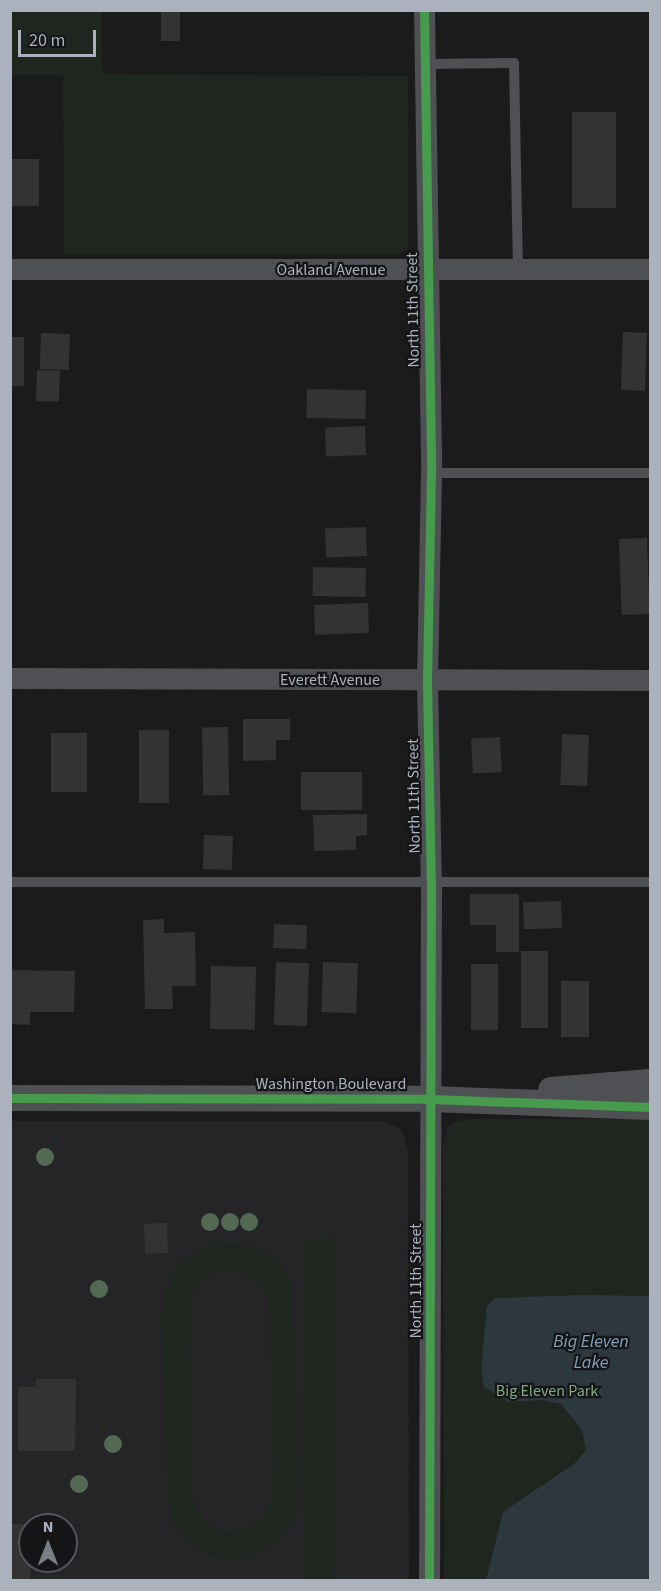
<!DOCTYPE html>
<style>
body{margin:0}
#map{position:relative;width:661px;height:1591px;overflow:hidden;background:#1b1b1b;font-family:"Source Sans 3",sans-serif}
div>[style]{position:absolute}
.built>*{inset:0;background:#252527}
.green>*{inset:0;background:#1e261f;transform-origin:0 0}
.water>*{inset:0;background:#2c373e}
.building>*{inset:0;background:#333;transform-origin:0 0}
.service>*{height:10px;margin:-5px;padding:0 5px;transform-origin:5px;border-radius:5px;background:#4f5054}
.minor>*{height:21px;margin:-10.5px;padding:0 10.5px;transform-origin:10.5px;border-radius:10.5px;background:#4f5054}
.tertiary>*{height:26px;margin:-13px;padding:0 13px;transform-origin:13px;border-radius:13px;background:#4f5054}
.cycleway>*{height:9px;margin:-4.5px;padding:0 4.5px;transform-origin:4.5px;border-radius:4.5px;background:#469c4c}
.trees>*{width:18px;height:18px;margin:-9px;border-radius:50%;background:#536954}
span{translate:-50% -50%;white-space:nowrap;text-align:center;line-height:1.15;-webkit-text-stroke:4.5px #151517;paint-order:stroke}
.street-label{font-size:16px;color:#abb2bd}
.park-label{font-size:16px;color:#81a982}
.water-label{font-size:18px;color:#81a2b9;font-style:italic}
.frame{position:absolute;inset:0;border:12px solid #abb2bd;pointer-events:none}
.north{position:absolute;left:18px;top:1513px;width:60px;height:60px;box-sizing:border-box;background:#151517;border:2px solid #515459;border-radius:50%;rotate:0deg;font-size:16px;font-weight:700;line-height:24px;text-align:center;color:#abb2bd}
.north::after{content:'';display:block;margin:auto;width:21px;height:27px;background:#797d84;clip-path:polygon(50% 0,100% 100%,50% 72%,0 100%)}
.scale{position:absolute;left:18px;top:30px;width:78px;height:27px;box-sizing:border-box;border:3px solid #abb2bd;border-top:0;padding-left:8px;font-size:18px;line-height:21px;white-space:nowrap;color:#abb2bd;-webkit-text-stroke:4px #151517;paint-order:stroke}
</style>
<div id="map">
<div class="built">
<i style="clip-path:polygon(evenodd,11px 1121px,383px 1121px,402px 1130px,408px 1150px,409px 1580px,11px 1580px,11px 1121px,30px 1525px,66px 1525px,66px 1561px,30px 1561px,30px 1525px)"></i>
</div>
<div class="green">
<i style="clip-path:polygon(10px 11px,101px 11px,102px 74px,408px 76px,408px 248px,400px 254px,64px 254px,63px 75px,11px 75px)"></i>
<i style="clip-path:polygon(475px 1119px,650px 1119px,650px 1580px,444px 1580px,443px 1145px,448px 1127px,457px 1121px)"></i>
<i style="left:304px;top:1238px;width:30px;height:342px"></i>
<i style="clip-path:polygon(evenodd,237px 1243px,254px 1246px,279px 1262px,293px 1287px,300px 1489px,296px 1515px,278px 1542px,250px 1558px,233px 1560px,205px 1553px,190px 1545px,173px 1523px,169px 1511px,162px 1321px,165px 1290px,178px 1263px,209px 1245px,237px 1243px,226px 1270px,238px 1271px,259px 1282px,269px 1301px,271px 1313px,273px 1500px,259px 1522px,236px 1531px,224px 1531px,202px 1519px,193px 1500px,191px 1484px,190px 1297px,205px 1278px,226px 1270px)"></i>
</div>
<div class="water">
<i style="clip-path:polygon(583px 1295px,650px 1296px,650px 1580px,486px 1580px,503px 1512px,574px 1464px,586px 1450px,582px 1430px,561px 1404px,542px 1400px,508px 1402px,484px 1387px,481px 1370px,487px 1306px,496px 1298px)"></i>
</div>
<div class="building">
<i style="left:161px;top:10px;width:19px;height:31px"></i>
<i style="left:572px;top:112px;width:44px;height:96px"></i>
<i style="left:10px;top:159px;width:29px;height:47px"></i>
<i style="left:623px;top:332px;width:24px;height:58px;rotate:2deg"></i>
<i style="left:41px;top:333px;width:29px;height:36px;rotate:2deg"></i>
<i style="left:10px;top:337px;width:14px;height:49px"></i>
<i style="left:37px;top:370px;width:23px;height:31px;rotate:2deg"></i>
<i style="left:307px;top:389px;width:59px;height:29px;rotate:1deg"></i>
<i style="left:365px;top:426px;width:29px;height:40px;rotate:88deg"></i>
<i style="left:366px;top:527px;width:29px;height:41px;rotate:88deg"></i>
<i style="left:647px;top:538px;width:76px;height:28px;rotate:88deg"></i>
<i style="left:313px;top:567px;width:53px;height:29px;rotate:1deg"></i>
<i style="left:368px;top:603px;width:30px;height:54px;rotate:88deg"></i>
<i style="clip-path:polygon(243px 719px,290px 719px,290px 740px,276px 740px,276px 760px,243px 761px)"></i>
<i style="left:228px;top:727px;width:68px;height:26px;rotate:89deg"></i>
<i style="left:139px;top:730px;width:30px;height:73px"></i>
<i style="left:87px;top:733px;width:59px;height:36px;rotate:90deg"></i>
<i style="left:562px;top:734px;width:27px;height:51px;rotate:2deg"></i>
<i style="left:500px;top:737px;width:35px;height:29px;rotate:87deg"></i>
<i style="left:362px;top:772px;width:38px;height:61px;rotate:90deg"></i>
<i style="clip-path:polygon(367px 814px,367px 835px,356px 836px,356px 850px,314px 851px,313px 815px)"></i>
<i style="left:204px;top:835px;width:29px;height:34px;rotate:2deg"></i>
<i style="clip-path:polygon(470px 894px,519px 894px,519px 952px,496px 952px,496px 925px,470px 925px)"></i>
<i style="left:561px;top:901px;width:27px;height:38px;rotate:88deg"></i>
<i style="clip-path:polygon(164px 919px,164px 933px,195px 932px,196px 986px,172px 986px,173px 1009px,145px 1009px,143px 920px)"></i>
<i style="left:274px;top:924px;width:33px;height:24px;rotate:2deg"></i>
<i style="left:521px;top:951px;width:27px;height:77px"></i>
<i style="left:276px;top:962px;width:33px;height:63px;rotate:2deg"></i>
<i style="left:323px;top:962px;width:35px;height:50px;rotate:2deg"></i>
<i style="left:471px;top:964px;width:27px;height:66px"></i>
<i style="left:211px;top:966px;width:45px;height:63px;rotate:1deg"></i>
<i style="clip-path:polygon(10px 970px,75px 971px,74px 1012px,30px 1012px,30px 1025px,10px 1024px)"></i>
<i style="left:561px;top:981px;width:28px;height:56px"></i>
<i style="left:167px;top:1223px;width:30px;height:23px;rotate:88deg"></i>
<i style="clip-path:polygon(36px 1379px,76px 1379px,75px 1451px,18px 1451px,18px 1387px,36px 1387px)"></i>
<i style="left:10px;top:1524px;width:20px;height:55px"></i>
</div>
<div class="service">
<i style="left:425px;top:64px;width:89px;rotate:-0.6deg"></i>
<i style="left:514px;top:63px;width:207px;rotate:88.9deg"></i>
<i style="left:431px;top:473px;width:219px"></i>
<i style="left:10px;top:882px;width:640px"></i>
</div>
<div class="minor">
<i style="left:424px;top:10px;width:463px;rotate:89.1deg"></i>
<i style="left:431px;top:473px;width:208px;rotate:91.1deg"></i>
<i style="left:427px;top:681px;width:200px;rotate:88.9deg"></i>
<i style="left:431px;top:881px;width:699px;rotate:90.16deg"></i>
<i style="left:10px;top:269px;width:640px"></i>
<i style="left:10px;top:678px;width:640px;rotate:0.18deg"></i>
</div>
<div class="tertiary">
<i style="left:551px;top:1090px;width:99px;rotate:-4.6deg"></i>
<i style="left:10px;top:1098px;width:421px;rotate:0.1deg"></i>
<i style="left:431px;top:1099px;width:219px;rotate:2.1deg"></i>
</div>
<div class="cycleway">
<i style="left:424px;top:10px;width:463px;rotate:89.1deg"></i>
<i style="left:431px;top:473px;width:208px;rotate:91.1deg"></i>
<i style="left:427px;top:681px;width:200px;rotate:88.9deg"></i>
<i style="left:431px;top:881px;width:699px;rotate:90.16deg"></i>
<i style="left:10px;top:1098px;width:421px;rotate:0.1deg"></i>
<i style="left:431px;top:1099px;width:219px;rotate:2.1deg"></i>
</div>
<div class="trees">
<i style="left:45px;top:1157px"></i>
<i style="left:210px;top:1222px"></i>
<i style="left:230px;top:1222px"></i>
<i style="left:249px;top:1222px"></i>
<i style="left:99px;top:1289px"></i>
<i style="left:113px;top:1444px"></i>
<i style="left:79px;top:1484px"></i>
</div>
<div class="street-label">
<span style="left:331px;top:270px">Oakland Avenue</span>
<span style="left:413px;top:310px;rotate:-91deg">North 11th Street</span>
<span style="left:330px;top:680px">Everett Avenue</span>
<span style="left:414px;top:796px;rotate:-91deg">North 11th Street</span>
<span style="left:331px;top:1084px">Washington Boulevard</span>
<span style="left:416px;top:1281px;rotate:-90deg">North 11th Street</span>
</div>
<div class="park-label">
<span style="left:547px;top:1391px">Big Eleven Park</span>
</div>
<div class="water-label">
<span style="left:591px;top:1353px">Big Eleven<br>Lake</span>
</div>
<div class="frame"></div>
<div class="north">N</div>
<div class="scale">20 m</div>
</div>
